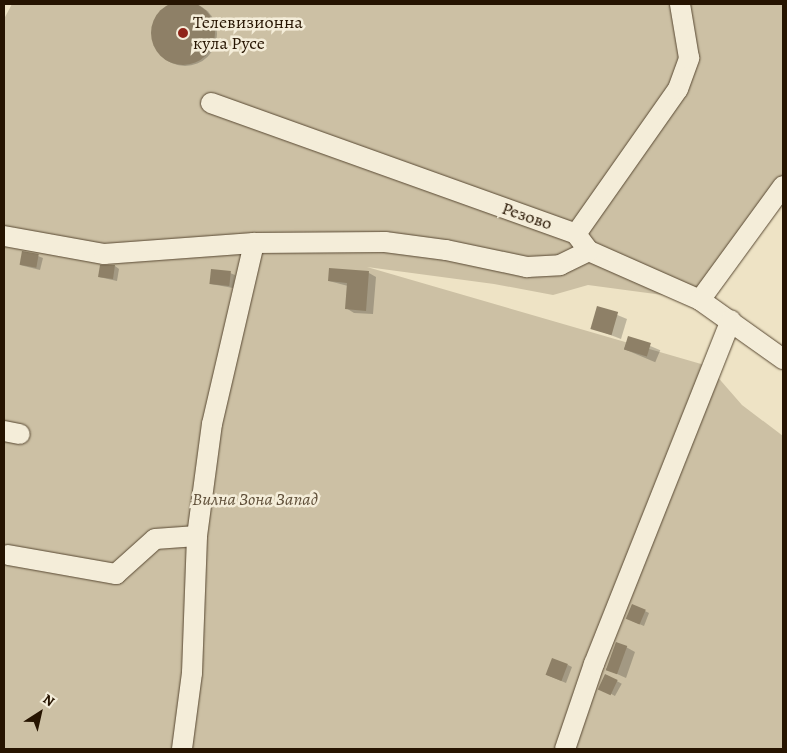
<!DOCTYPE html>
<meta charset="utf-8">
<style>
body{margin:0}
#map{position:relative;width:787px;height:753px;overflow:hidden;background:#eee3c5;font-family:Alegreya,serif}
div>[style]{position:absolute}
.green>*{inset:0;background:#ccc0a4}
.shadow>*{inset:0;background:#0003;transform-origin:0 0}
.round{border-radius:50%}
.building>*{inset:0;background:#8e8067;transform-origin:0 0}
.roads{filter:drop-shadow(0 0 1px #584832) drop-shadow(0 0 1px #584832)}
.minor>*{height:20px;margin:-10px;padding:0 10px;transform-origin:10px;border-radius:10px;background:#f4edd9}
.dots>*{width:14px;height:14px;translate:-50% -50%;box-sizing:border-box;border:2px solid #f4edd9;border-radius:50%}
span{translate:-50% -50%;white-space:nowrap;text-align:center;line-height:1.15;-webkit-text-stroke:5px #f4edd9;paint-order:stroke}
.poi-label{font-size:18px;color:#261401}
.left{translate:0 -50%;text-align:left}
.street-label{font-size:18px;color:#261401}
.park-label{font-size:18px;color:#60503a;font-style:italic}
.frame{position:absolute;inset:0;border:5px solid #261401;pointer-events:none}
.north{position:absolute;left:15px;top:688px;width:50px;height:50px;-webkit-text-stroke:4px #f4edd9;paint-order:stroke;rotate:35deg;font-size:14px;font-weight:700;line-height:20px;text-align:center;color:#261401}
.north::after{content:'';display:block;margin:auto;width:18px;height:22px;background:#261401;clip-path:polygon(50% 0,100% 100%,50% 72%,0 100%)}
</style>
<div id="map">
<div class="green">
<i style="clip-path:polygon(12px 4px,783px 4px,783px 186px,700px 300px,588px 285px,553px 295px,494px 284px,367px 267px,708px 366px,742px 405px,783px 436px,783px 749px,4px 749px,4px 19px)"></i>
</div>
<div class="shadow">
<i class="round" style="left:153px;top:2px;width:64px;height:64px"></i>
<i style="clip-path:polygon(38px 256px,43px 258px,40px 270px,20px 265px)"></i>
<i style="clip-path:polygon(115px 266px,119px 269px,117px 281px,99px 277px)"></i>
<i style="clip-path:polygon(230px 273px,235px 275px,233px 288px,211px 284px)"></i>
<i style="clip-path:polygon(369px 273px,376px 277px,373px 314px,354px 313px,346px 308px,348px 286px,329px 281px)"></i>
<i style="clip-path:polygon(598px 307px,627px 319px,621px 339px,592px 328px)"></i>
<i style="left:629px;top:337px;width:34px;height:13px;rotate:23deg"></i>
<i style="clip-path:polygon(645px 611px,649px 613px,644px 626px,632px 621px)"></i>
<i style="clip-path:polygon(626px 647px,635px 652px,626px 678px,606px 669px)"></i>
<i style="clip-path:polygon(568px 665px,572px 667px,566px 683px,547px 675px)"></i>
<i style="left:606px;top:675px;width:18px;height:14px;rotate:29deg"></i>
</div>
<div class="building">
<i class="round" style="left:151px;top:1px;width:64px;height:64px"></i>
<i style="left:22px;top:251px;width:17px;height:14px;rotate:10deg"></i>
<i style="clip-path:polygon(100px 265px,115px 265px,113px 279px,98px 277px)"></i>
<i style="clip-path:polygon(329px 268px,369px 271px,366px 311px,345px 309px,347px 283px,328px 281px)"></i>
<i style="left:211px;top:269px;width:20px;height:15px;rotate:6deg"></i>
<i style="left:597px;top:306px;width:22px;height:24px;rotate:16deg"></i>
<i style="left:628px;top:336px;width:24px;height:14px;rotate:17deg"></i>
<i style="left:632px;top:604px;width:15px;height:16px;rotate:23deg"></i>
<i style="left:616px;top:642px;width:12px;height:30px;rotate:20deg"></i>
<i style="left:552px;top:658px;width:17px;height:18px;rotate:21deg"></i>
<i style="left:605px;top:674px;width:14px;height:17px;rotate:25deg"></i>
</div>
<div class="roads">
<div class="minor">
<i style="left:211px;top:103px;width:388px;rotate:19.7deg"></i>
<i style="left:576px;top:234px;width:21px;rotate:53deg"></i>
<i style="left:589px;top:251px;width:121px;rotate:23.8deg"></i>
<i style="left:700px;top:300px;width:141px;rotate:-53.9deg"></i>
<i style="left:576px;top:234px;width:177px;rotate:-54.9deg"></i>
<i style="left:678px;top:89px;width:33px;rotate:-70deg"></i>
<i style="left:689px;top:58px;width:55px;rotate:-99.5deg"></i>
<i style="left:4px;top:236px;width:102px;rotate:10.2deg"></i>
<i style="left:104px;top:254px;width:150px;rotate:-4.2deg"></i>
<i style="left:254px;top:243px;width:131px;rotate:-0.4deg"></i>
<i style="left:385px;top:242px;width:62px;rotate:7.5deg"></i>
<i style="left:446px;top:250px;width:83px;rotate:11.9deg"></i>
<i style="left:527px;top:267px;width:33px;rotate:-3deg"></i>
<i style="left:560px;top:265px;width:32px;rotate:-26deg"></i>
<i style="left:700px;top:300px;width:102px;rotate:35.4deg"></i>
<i style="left:4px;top:431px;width:16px;rotate:11deg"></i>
<i style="left:8px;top:555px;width:110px;rotate:10deg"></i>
<i style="left:116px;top:574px;width:52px;rotate:-41.9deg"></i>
<i style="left:155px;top:539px;width:42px;rotate:-4.1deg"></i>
<i style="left:197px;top:536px;width:113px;rotate:-82.4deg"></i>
<i style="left:212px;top:424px;width:186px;rotate:-76.9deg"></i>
<i style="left:182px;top:749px;width:77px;rotate:-82.5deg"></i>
<i style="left:192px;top:673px;width:137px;rotate:-87.9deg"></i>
<i style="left:565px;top:749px;width:90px;rotate:-71.2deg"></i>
<i style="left:594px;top:664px;width:370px;rotate:-68.3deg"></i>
</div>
</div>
<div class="dots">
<i style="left:183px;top:33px;background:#8f2418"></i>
</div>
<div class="poi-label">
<span class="left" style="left:193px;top:33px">Телевизионна<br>кула Русе</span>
</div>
<div class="street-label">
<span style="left:527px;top:216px;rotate:19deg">Резово</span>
</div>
<div class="park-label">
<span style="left:255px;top:499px">Вилна Зона Запад</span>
</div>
<div class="frame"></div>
<div class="north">N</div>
</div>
